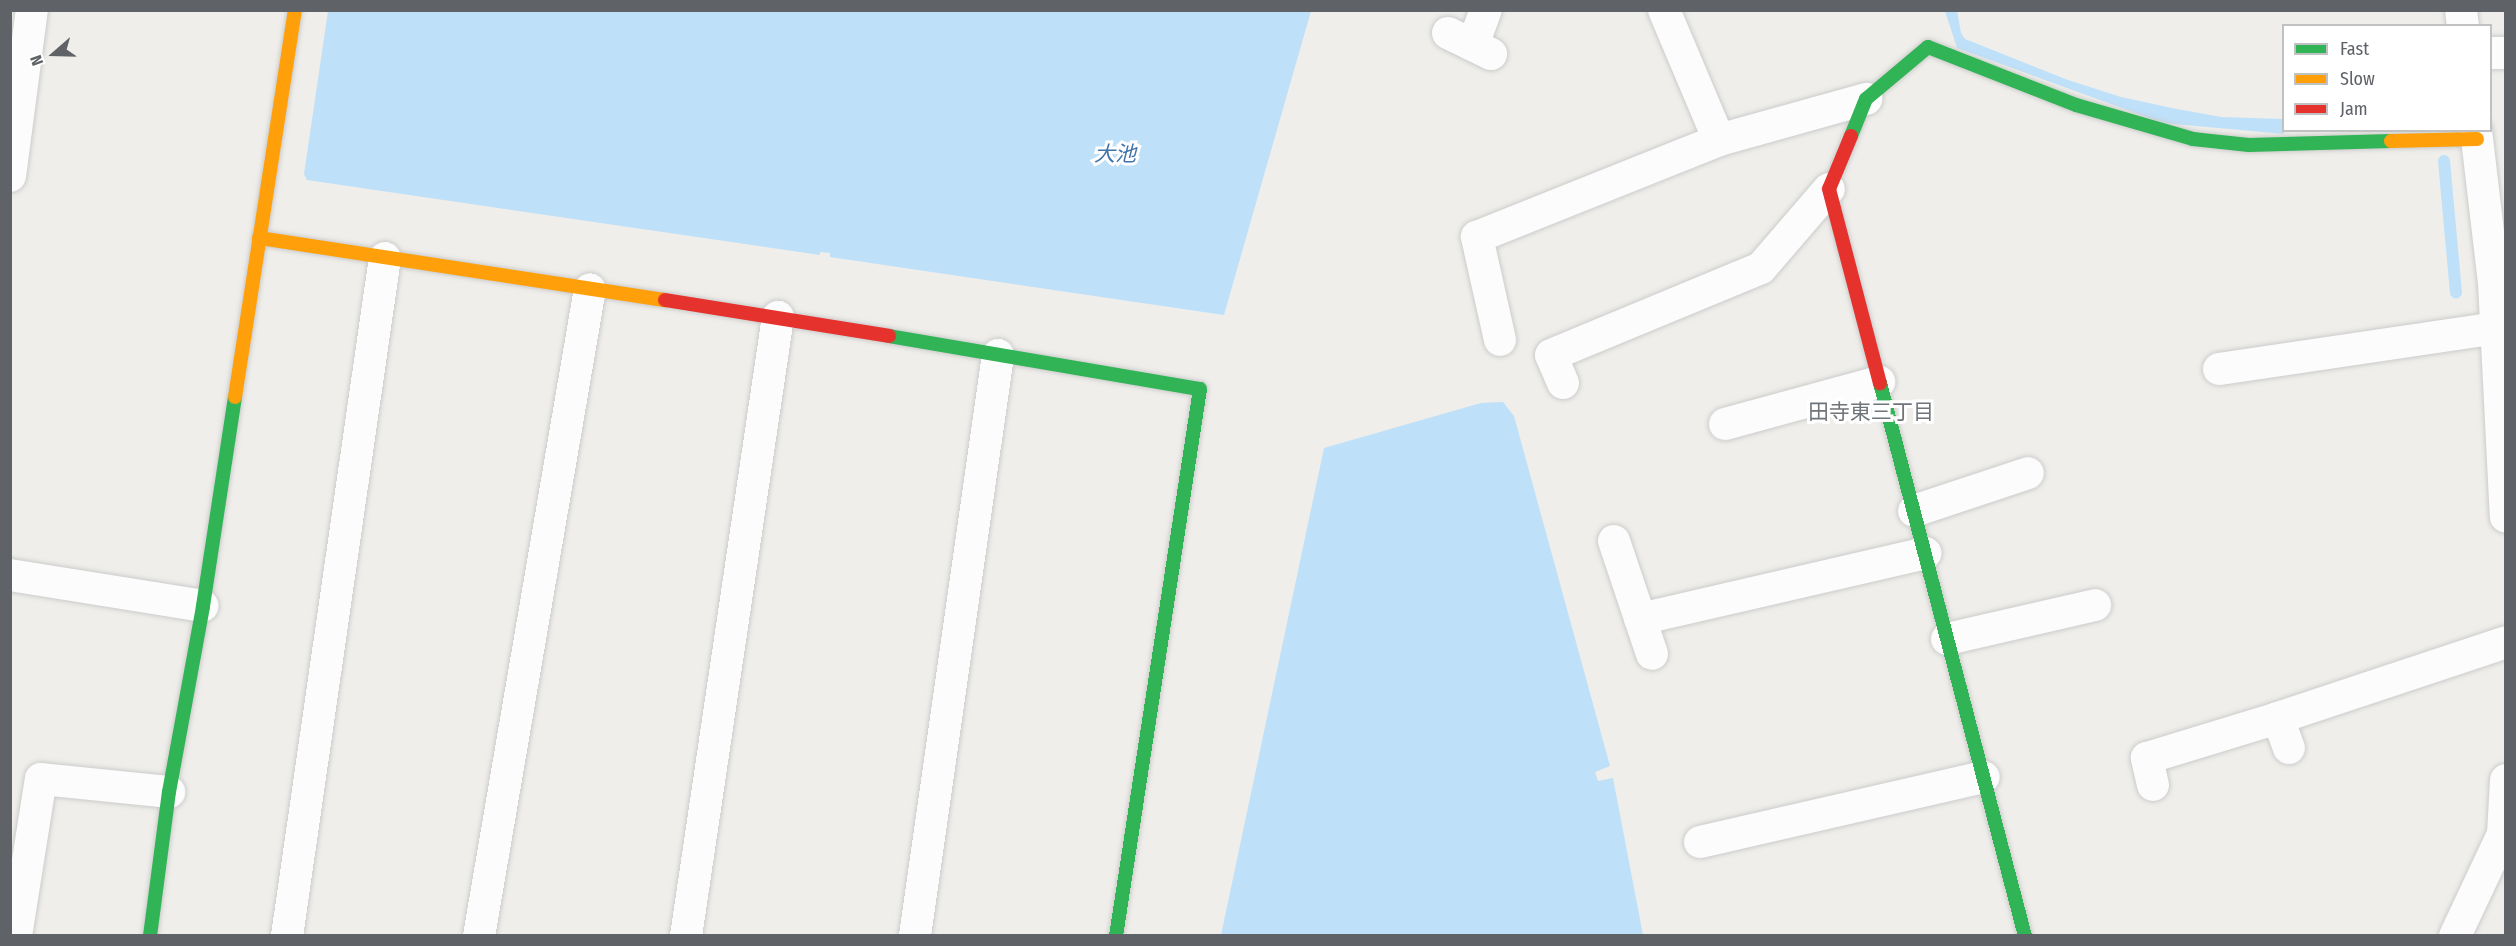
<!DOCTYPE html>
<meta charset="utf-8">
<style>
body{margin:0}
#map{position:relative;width:2516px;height:946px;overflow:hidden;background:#efeeea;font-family:"Fira Sans Condensed","Noto Sans JP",sans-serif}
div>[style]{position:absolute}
.water>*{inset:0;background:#bfe0f9}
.stream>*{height:12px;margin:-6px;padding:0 6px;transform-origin:6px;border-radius:6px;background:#bfe0f9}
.roads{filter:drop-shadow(0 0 2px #cbcccc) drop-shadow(0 0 2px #cbcccc)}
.street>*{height:32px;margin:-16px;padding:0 16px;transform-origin:16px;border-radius:16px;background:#fdfcfc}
.fast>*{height:14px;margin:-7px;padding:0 7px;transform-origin:7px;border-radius:7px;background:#30b455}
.slow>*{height:14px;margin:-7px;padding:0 7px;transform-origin:7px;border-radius:7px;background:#ff9f0a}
.jam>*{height:14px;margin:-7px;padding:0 7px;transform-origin:7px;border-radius:7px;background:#e5322d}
span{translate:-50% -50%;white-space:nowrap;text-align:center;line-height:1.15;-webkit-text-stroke:6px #fff;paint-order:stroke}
.water-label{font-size:21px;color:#4174aa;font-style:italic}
.neighbourhood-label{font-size:21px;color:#70757a}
.frame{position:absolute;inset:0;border:12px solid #5f6368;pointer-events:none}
.legend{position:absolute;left:2282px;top:24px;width:210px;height:108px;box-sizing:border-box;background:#fff;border:2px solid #bfc1c3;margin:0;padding:8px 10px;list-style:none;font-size:18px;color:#5f6368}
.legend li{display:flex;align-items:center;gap:12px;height:30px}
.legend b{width:30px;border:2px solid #bfc1c3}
.north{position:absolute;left:24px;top:24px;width:60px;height:60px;-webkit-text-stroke:4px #fff;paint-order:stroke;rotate:250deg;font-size:16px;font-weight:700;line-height:24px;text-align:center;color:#5f6368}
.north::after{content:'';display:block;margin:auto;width:21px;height:27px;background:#5f6368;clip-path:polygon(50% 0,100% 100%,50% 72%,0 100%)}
</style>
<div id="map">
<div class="water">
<i style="clip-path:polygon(328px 11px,328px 10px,1311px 11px,1224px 315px,830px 257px,830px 253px,820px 252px,820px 255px,307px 180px,304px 174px)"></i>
<i style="clip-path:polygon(1945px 11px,1957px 11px,1961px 33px,1965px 39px,2068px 80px,2121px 97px,2172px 108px,2221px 117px,2283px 119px,2284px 134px,2163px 123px,1957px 48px)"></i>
<i style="clip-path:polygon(1503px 402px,1514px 416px,1610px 766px,1595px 772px,1598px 781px,1613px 778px,1643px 935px,1221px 935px,1324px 448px,1481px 403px)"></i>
</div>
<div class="stream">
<i style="left:2444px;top:161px;width:132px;rotate:84.8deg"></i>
</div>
<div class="roads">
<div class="street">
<i style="left:1664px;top:10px;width:141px;rotate:67.1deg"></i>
<i style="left:2461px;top:10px;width:16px;rotate:83deg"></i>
<i style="left:1448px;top:33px;width:48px;rotate:26deg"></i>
<i style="left:1473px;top:45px;width:37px;rotate:-70deg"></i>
<i style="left:2490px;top:53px;width:16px"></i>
<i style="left:2476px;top:130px;width:154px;rotate:83.3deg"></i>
<i style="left:2494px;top:283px;width:234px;rotate:87.1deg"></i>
<i style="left:10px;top:176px;width:167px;rotate:-82.5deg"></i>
<i style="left:1500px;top:340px;width:106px;rotate:-102.6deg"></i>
<i style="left:1477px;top:237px;width:261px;rotate:-21.8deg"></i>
<i style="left:1719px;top:140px;width:153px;rotate:-15.6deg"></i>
<i style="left:2219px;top:369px;width:281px;rotate:-8.4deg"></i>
<i style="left:1563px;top:383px;width:30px;rotate:-113deg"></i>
<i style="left:1551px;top:355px;width:227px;rotate:-22.5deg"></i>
<i style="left:1761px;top:268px;width:104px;rotate:-49.3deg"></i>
<i style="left:1725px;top:424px;width:160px;rotate:-15.3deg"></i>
<i style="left:1914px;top:511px;width:120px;rotate:-18.4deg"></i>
<i style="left:1614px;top:541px;width:119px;rotate:71.4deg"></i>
<i style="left:10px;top:575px;width:195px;rotate:9.1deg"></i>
<i style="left:1640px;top:619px;width:293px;rotate:-13deg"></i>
<i style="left:1947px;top:639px;width:152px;rotate:-12.9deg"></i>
<i style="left:2278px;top:718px;width:32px;rotate:70deg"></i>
<i style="left:2153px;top:785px;width:28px;rotate:-103deg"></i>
<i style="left:2147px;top:758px;width:137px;rotate:-17deg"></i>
<i style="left:2278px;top:718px;width:240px;rotate:-18.4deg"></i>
<i style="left:1700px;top:842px;width:291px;rotate:-12.9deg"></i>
<i style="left:16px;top:936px;width:159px;rotate:-81deg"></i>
<i style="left:41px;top:779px;width:129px;rotate:5.8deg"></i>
<i style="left:287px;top:936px;width:685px;rotate:-81.78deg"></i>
<i style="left:479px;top:936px;width:656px;rotate:-80.27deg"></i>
<i style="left:686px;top:936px;width:626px;rotate:-81.55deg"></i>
<i style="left:915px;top:936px;width:587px;rotate:-81.87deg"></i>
<i style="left:2455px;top:936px;width:113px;rotate:-64.8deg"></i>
<i style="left:2503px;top:834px;width:54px;rotate:-86.8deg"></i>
</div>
<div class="fast">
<i style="left:1851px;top:136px;width:40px;rotate:-68deg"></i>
<i style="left:1866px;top:99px;width:81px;rotate:-40deg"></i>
<i style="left:1928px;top:47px;width:159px;rotate:21.4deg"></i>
<i style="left:2076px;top:105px;width:122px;rotate:16.2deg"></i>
<i style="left:2193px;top:139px;width:56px;rotate:6.1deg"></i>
<i style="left:2249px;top:145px;width:142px;rotate:-1.6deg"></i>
<i style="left:889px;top:336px;width:315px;rotate:9.7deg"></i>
<i style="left:1200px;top:389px;width:553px;rotate:98.73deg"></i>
<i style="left:1880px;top:383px;width:572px;rotate:75.31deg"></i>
<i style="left:150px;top:936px;width:145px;rotate:-82.5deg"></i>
<i style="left:169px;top:792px;width:189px;rotate:-79.6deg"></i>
<i style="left:203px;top:606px;width:211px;rotate:-81.3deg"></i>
</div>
<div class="slow">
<i style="left:2391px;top:141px;width:86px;rotate:-1.3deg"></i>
<i style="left:259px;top:238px;width:411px;rotate:8.7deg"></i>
<i style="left:235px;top:397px;width:392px;rotate:-81.2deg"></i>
</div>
<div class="jam">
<i style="left:1851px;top:136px;width:57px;rotate:112.5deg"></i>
<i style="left:1829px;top:189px;width:201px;rotate:75.3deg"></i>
<i style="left:665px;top:300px;width:227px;rotate:9.1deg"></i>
</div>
</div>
<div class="water-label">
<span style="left:1115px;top:154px">大池</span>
</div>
<div class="neighbourhood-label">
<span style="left:1871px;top:412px">田寺東三丁目</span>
</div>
<div class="frame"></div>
<ul class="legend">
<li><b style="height:8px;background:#30b455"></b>Fast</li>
<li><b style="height:8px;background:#ff9f0a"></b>Slow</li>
<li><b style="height:8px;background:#e5322d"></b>Jam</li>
</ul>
<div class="north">N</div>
</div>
